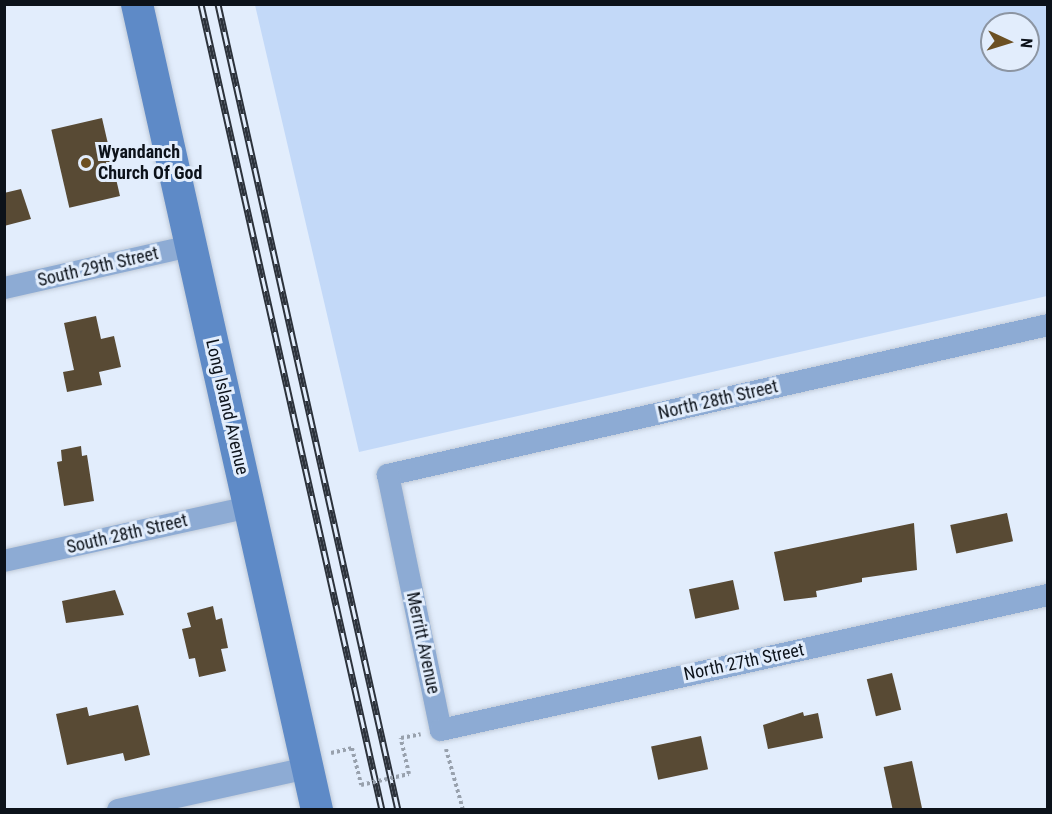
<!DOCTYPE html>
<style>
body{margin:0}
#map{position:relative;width:1052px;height:814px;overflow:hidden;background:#e2edfc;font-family:"Roboto Condensed",sans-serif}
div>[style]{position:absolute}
.green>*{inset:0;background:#c3d9f8}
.building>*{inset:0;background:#584a34;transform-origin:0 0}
.path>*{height:4px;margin-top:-2px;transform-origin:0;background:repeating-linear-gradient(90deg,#98a1ad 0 3px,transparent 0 6px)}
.roads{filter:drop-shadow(0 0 2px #c0cad8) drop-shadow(0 0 2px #c0cad8)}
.street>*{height:22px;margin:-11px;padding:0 11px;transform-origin:11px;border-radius:11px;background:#8dabd4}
.secondary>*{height:32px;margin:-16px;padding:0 16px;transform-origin:16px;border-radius:16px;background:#5e8ac7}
.rail>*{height:7px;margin-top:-3.5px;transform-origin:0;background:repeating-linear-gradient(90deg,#e2edfc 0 14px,#2c323b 0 28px);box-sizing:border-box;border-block:2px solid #2c323b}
.path-bridge>*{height:4px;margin-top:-2px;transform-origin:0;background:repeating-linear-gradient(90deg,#98a1ad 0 3px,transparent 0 6px)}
.dots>*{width:16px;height:16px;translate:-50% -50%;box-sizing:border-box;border:3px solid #e2edfc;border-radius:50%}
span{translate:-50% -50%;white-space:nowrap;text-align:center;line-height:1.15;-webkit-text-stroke:6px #e2edfc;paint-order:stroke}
.poi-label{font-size:18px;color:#0c121a;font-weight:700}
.left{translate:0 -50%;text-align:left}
.street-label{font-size:18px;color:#0c121a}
.frame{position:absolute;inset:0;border:6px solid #0c121a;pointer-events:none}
.north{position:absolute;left:980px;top:12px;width:60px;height:60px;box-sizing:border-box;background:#e2edfc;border:2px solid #8c95a2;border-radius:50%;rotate:94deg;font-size:16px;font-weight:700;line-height:24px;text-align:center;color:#0c121a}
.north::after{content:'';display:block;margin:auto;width:21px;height:27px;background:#6c5023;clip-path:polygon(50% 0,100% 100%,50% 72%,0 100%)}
</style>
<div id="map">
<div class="green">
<i style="clip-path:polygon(evenodd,255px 5px,1047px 5px,1047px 296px,359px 452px,255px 5px,992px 24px,1028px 24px,1028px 60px,992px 60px,992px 24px)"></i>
</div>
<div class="building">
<i style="left:102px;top:118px;width:80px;height:52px;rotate:77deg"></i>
<i style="clip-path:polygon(21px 189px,31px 219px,4px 226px,4px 193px)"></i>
<i style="clip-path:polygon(96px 316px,101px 339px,114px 336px,121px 367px,99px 372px,102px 385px,67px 392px,63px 372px,74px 370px,64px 323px)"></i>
<i style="clip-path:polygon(81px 446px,82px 456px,87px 455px,94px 501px,64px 506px,57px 462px,62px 461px,61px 450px)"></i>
<i style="left:1007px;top:513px;width:29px;height:58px;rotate:78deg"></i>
<i style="clip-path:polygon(914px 523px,917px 570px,862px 578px,862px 582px,816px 591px,817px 597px,784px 601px,774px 552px)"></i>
<i style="left:733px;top:580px;width:30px;height:45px;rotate:78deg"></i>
<i style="clip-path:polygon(115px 590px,124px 615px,66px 623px,62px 601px)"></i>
<i style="clip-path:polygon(213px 606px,216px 620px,222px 618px,228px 648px,221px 649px,226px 671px,199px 677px,195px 658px,189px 659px,182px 629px,191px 627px,187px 613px)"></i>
<i style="left:892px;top:673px;width:38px;height:26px;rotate:76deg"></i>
<i style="clip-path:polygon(138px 705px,150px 755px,125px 761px,123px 753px,67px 765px,56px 714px,87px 707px,89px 716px)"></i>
<i style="clip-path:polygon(803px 712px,804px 716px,818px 713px,823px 738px,768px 749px,763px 725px)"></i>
<i style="left:701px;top:736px;width:34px;height:51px;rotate:78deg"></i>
<i style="left:912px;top:761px;width:50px;height:29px;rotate:78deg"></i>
</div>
<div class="path">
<i style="left:446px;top:749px;width:63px;rotate:74.4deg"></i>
<i style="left:331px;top:753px;width:22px;rotate:-13deg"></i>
<i style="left:352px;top:748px;width:38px;rotate:76deg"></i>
<i style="left:409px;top:774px;width:37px;rotate:-103deg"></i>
<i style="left:401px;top:738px;width:20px;rotate:-11deg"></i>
</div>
<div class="roads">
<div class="street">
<i style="left:4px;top:288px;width:192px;rotate:-12.7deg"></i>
<i style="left:1048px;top:325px;width:677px;rotate:167.2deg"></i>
<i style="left:388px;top:475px;width:260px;rotate:78.3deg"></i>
<i style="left:441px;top:730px;width:622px;rotate:-12.54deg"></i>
<i style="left:4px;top:561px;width:252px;rotate:-12.4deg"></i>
<i style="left:118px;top:810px;width:195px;rotate:-12.5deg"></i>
</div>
<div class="secondary">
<i style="left:137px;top:4px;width:826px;rotate:77.41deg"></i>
</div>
</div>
<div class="rail">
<i style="left:201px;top:4px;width:826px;rotate:77.34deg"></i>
<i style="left:218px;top:4px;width:826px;rotate:77.41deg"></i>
</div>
<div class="path-bridge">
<i style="left:361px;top:785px;width:49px;rotate:-12.9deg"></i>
</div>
<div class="dots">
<i style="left:86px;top:163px;background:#6c5023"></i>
</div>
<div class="poi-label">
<span class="left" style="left:98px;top:163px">Wyandanch<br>Church Of God</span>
</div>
<div class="street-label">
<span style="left:98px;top:267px;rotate:-13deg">South 29th Street</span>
<span style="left:718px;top:400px;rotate:-13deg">North 28th Street</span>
<span style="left:227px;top:407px;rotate:77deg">Long Island Avenue</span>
<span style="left:127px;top:534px;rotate:-13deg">South 28th Street</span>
<span style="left:423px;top:643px;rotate:78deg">Merritt Avenue</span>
<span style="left:744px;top:662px;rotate:-12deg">North 27th Street</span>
</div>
<div class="frame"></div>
<div class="north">N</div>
</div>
